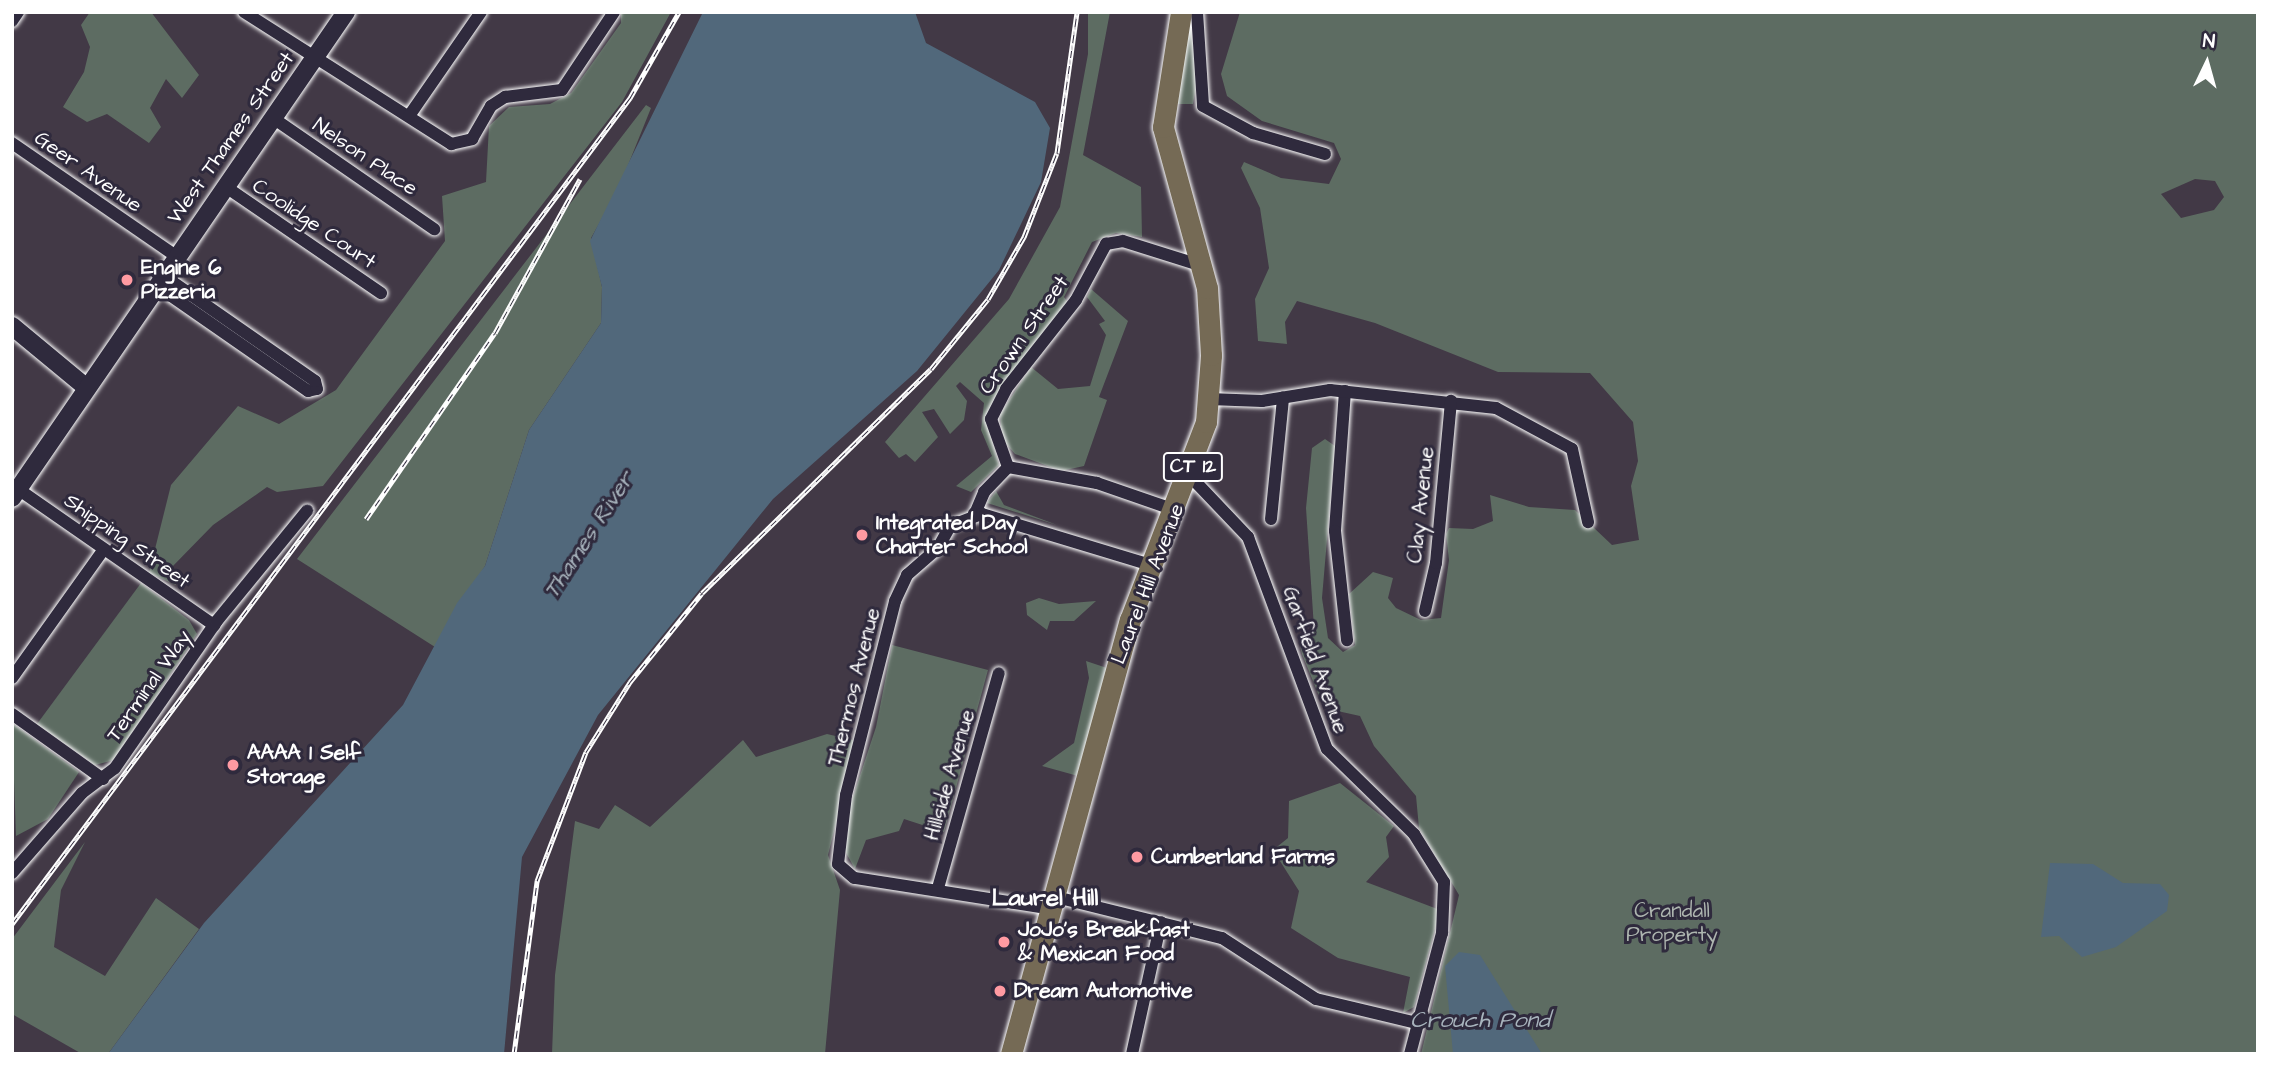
<!DOCTYPE html>
<meta charset="utf-8">
<style>
body{margin:0}
#map{position:relative;width:2270px;height:1066px;overflow:hidden;background:#423946;font-family:"Architects Daughter",sans-serif}
div>[style]{position:absolute}
.green>*{inset:0;background:#5d6c62}
.water>*{inset:0;background:#51687b}
.roads{filter:drop-shadow(0 0 2px #fff) drop-shadow(0 0 2px #fff)}
.street>*{height:12px;margin:-6px;padding:0 6px;transform-origin:6px;border-radius:6px;background:#2f2a3d}
.secondary>*{height:18px;margin:-9px;padding:0 9px;transform-origin:9px;border-radius:9px;background:#2f2a3d}
.highway>*{height:21px;margin:-10.5px;padding:0 10.5px;transform-origin:10.5px;border-radius:10.5px;background:#756a55}
.rail>*{height:5px;margin-top:-2.5px;transform-origin:0;background:repeating-linear-gradient(90deg,#2f2a3d 0 8px,#fff 0 16px);box-sizing:border-box;border-block:2px solid #fff}
.dots>*{width:19px;height:19px;translate:-50% -50%;box-sizing:border-box;border:4px solid #2f2a3d;border-radius:50%}
span{translate:-50% -50%;white-space:nowrap;text-align:center;line-height:1.15;-webkit-text-stroke:6px #2f2a3d;paint-order:stroke}
.shield-label span{padding:2px 5px;background:#2f2a3d;border:2px solid;border-radius:5px;-webkit-text-stroke-width:0}
.shield-label{font-size:19px;color:#fff;font-weight:700}
.street-label{font-size:21px;color:#fff}
.poi-label{font-size:21px;color:#fff;font-weight:700}
.left{translate:0 -50%;text-align:left}
.park-label{font-size:21px;color:#aeb6b0}
.water-label{font-size:23px;color:#a8b4bd;font-style:italic}
.quarter-label{font-size:24px;color:#fff;font-weight:700}
.frame{position:absolute;inset:0;border:14px solid #fff;pointer-events:none}
.north{position:absolute;left:2172px;top:28px;width:70px;height:70px;-webkit-text-stroke:5px #2f2a3d;paint-order:stroke;rotate:5deg;font-size:19px;font-weight:700;line-height:28px;text-align:center;color:#fff}
.north::after{content:'';display:block;margin:auto;width:24px;height:32px;background:#fff;clip-path:polygon(50% 0,100% 100%,50% 72%,0 100%)}
</style>
<div id="map">
<div class="green">
<i style="clip-path:polygon(90px 12px,151px 12px,199px 75px,182px 98px,166px 79px,150px 108px,161px 127px,149px 143px,107px 114px,87px 122px,63px 107px,84px 72px,90px 47px,81px 25px)"></i>
<i style="clip-path:polygon(621px 12px,671px 12px,622px 102px,323px 486px,277px 492px,267px 487px,213px 525px,172px 567px,176px 585px,149px 573px,171px 485px,238px 406px,279px 424px,336px 390px,445px 241px,442px 196px,486px 182px,489px 126px,509px 107px,550px 104px,571px 93px,621px 23px)"></i>
<i style="clip-path:polygon(1088px 12px,1110px 12px,1083px 155px,1141px 187px,1142px 237px,1116px 233px,1092px 242px,1064px 297px,1068px 303px,988px 426px,999px 465px,971px 492px,956px 486px,992px 456px,981px 430px,984px 403px,960px 382px,956px 386px,967px 401px,964px 420px,950px 434px,934px 409px,922px 412px,938px 437px,915px 462px,906px 454px,899px 458px,885px 442px,1009px 299px,1060px 207px,1088px 54px)"></i>
<i style="clip-path:polygon(1188px 12px,1198px 75px,1193px 104px,1173px 104px)"></i>
<i style="clip-path:polygon(evenodd,1240px 12px,2258px 12px,2258px 1054px,1421px 1054px,1459px 895px,1419px 828px,1416px 796px,1374px 746px,1360px 716px,1324px 708px,1302px 654px,1299px 640px,1314px 628px,1306px 508px,1312px 448px,1325px 439px,1335px 446px,1322px 598px,1328px 638px,1343px 652px,1355px 645px,1349px 594px,1373px 572px,1393px 578px,1388px 598px,1396px 608px,1421px 620px,1441px 618px,1449px 560px,1446px 534px,1449px 528px,1473px 529px,1493px 521px,1490px 495px,1529px 507px,1575px 510px,1612px 545px,1639px 540px,1631px 486px,1638px 461px,1633px 422px,1590px 373px,1498px 372px,1375px 323px,1297px 301px,1285px 322px,1287px 344px,1258px 341px,1255px 299px,1269px 268px,1260px 208px,1241px 168px,1244px 162px,1281px 178px,1329px 184px,1341px 159px,1334px 143px,1262px 121px,1227px 96px,1221px 74px,1240px 12px,2195px 179px,2215px 181px,2224px 197px,2214px 210px,2181px 218px,2161px 194px,2195px 179px)"></i>
<i style="clip-path:polygon(646px 105px,651px 108px,618px 190px,591px 238px,602px 287px,601px 323px,529px 430px,485px 566px,435px 647px,297px 559px)"></i>
<i style="clip-path:polygon(1091px 289px,1128px 321px,1099px 397px,1107px 400px,1084px 466px,1061px 471px,1015px 454px,1002px 439px,1000px 414px,1031px 367px,1058px 389px,1090px 386px,1106px 335px,1099px 324px,1105px 321px,1087px 297px)"></i>
<i style="clip-path:polygon(996px 491px,1004px 505px,1057px 525px,987px 503px)"></i>
<i style="clip-path:polygon(141px 583px,189px 620px,197px 634px,114px 760px,95px 765px,37px 724px)"></i>
<i style="clip-path:polygon(1039px 598px,1059px 604px,1096px 601px,1074px 621px,1050px 621px,1047px 630px,1027px 615px,1026px 603px)"></i>
<i style="clip-path:polygon(892px 645px,988px 670px,944px 832px,904px 819px,899px 831px,866px 840px,855px 869px,845px 851px,843px 827px,876px 727px)"></i>
<i style="clip-path:polygon(1086px 661px,1110px 669px,1078px 776px,1042px 766px,1074px 743px,1089px 678px)"></i>
<i style="clip-path:polygon(12px 723px,79px 772px,48px 819px,16px 836px)"></i>
<i style="clip-path:polygon(827px 734px,857px 741px,828px 855px,840px 890px,825px 1054px,552px 1054px,555px 975px,575px 821px,599px 829px,615px 805px,650px 827px,743px 740px,756px 757px)"></i>
<i style="clip-path:polygon(1340px 783px,1394px 826px,1386px 837px,1389px 857px,1366px 882px,1440px 910px,1414px 1007px,1403px 1013px,1410px 977px,1338px 958px,1291px 928px,1299px 891px,1273px 850px,1288px 838px,1289px 801px)"></i>
<i style="clip-path:polygon(85px 842px,61px 890px,54px 947px,105px 976px,156px 898px,199px 929px,108px 1054px,82px 1054px,12px 1014px,12px 939px)"></i>
</div>
<div class="water">
<i style="clip-path:polygon(703px 12px,915px 12px,926px 43px,1035px 102px,1050px 128px,1041px 182px,999px 270px,917px 371px,773px 499px,598px 715px,522px 857px,504px 1054px,108px 1054px,204px 923px,403px 705px,457px 603px,485px 566px,529px 430px,601px 323px,602px 287px,590px 241px)"></i>
<i style="clip-path:polygon(2050px 863px,2093px 864px,2123px 883px,2160px 884px,2169px 895px,2167px 911px,2116px 947px,2082px 957px,2059px 936px,2041px 937px)"></i>
<i style="clip-path:polygon(1459px 952px,1480px 955px,1542px 1054px,1453px 1054px,1445px 966px)"></i>
</div>
<div class="roads">
<div class="street">
<i style="left:244px;top:12px;width:246px;rotate:32.5deg"></i>
<i style="left:451px;top:144px;width:22px;rotate:-13deg"></i>
<i style="left:472px;top:139px;width:38px;rotate:-60deg"></i>
<i style="left:491px;top:106px;width:17px;rotate:-33deg"></i>
<i style="left:505px;top:97px;width:57px;rotate:-7deg"></i>
<i style="left:562px;top:90px;width:94px;rotate:-56.3deg"></i>
<i style="left:1197px;top:12px;width:94px;rotate:86.3deg"></i>
<i style="left:1203px;top:106px;width:57px;rotate:28.4deg"></i>
<i style="left:1253px;top:133px;width:75px;rotate:16.3deg"></i>
<i style="left:12px;top:21px;width:11px;rotate:-56deg"></i>
<i style="left:409px;top:116px;width:126px;rotate:-55.3deg"></i>
<i style="left:273px;top:118px;width:196px;rotate:34.6deg"></i>
<i style="left:12px;top:143px;width:201px;rotate:34.6deg"></i>
<i style="left:226px;top:187px;width:188px;rotate:34.4deg"></i>
<i style="left:157px;top:286px;width:184px;rotate:34.8deg"></i>
<i style="left:308px;top:391px;width:9px;rotate:-13deg"></i>
<i style="left:317px;top:389px;width:8px;rotate:-104deg"></i>
<i style="left:315px;top:381px;width:184px;rotate:-145.2deg"></i>
<i style="left:1345px;top:391px;width:140px;rotate:94.1deg"></i>
<i style="left:1335px;top:531px;width:110px;rotate:83.7deg"></i>
<i style="left:1209px;top:399px;width:53px;rotate:2.2deg"></i>
<i style="left:1262px;top:401px;width:69px;rotate:-9.2deg"></i>
<i style="left:1330px;top:390px;width:167px;rotate:6.2deg"></i>
<i style="left:1496px;top:408px;width:86px;rotate:28.3deg"></i>
<i style="left:1572px;top:449px;width:75px;rotate:77.6deg"></i>
<i style="left:1189px;top:475px;width:86px;rotate:46.4deg"></i>
<i style="left:1248px;top:537px;width:226px;rotate:69.6deg"></i>
<i style="left:1327px;top:749px;width:122px;rotate:44.3deg"></i>
<i style="left:1414px;top:834px;width:57px;rotate:58deg"></i>
<i style="left:1444px;top:882px;width:51px;rotate:92.2deg"></i>
<i style="left:1442px;top:933px;width:125px;rotate:104.8deg"></i>
<i style="left:18px;top:489px;width:239px;rotate:34.8deg"></i>
<i style="left:1175px;top:510px;width:83px;rotate:-160.9deg"></i>
<i style="left:1097px;top:483px;width:90px;rotate:-169.8deg"></i>
<i style="left:1008px;top:467px;width:51px;rotate:-109.5deg"></i>
<i style="left:991px;top:419px;width:34px;rotate:-63deg"></i>
<i style="left:1006px;top:389px;width:113px;rotate:-51.8deg"></i>
<i style="left:1076px;top:300px;width:64px;rotate:-61.8deg"></i>
<i style="left:1106px;top:244px;width:17px;rotate:-10deg"></i>
<i style="left:1123px;top:241px;width:84px;rotate:17.4deg"></i>
<i style="left:974px;top:516px;width:26px;rotate:-67deg"></i>
<i style="left:984px;top:492px;width:35px;rotate:-46deg"></i>
<i style="left:1271px;top:519px;width:122px;rotate:-84.3deg"></i>
<i style="left:1425px;top:611px;width:49px;rotate:-77.1deg"></i>
<i style="left:1436px;top:563px;width:163px;rotate:-84.7deg"></i>
<i style="left:12px;top:678px;width:158px;rotate:-54.5deg"></i>
<i style="left:12px;top:714px;width:112px;rotate:35.5deg"></i>
<i style="left:12px;top:873px;width:106px;rotate:-48.8deg"></i>
<i style="left:82px;top:793px;width:41px;rotate:-37.1deg"></i>
<i style="left:115px;top:768px;width:178px;rotate:-55.3deg"></i>
<i style="left:216px;top:622px;width:144px;rotate:-50.7deg"></i>
<i style="left:938px;top:888px;width:223px;rotate:-74.2deg"></i>
<i style="left:1056px;top:897px;width:171px;rotate:13.9deg"></i>
<i style="left:1222px;top:938px;width:112px;rotate:33deg"></i>
<i style="left:1316px;top:999px;width:104px;rotate:13.4deg"></i>
<i style="left:1053px;top:909px;width:201px;rotate:-171.1deg"></i>
<i style="left:854px;top:878px;width:21px;rotate:-139deg"></i>
<i style="left:838px;top:864px;width:69px;rotate:-83.4deg"></i>
<i style="left:846px;top:795px;width:200px;rotate:-75.8deg"></i>
<i style="left:895px;top:601px;width:29px;rotate:-65deg"></i>
<i style="left:907px;top:575px;width:41px;rotate:-41.1deg"></i>
<i style="left:938px;top:548px;width:25px;rotate:-61deg"></i>
<i style="left:950px;top:526px;width:34px;rotate:-21deg"></i>
<i style="left:982px;top:514px;width:177px;rotate:16.8deg"></i>
<i style="left:1132px;top:1054px;width:135px;rotate:-77.6deg"></i>
</div>
<div class="secondary">
<i style="left:12px;top:326px;width:97px;rotate:39.6deg"></i>
<i style="left:12px;top:498px;width:590px;rotate:-55.5deg"></i>
</div>
<div class="highway">
<i style="left:1011px;top:1054px;width:450px;rotate:-74.7deg"></i>
<i style="left:1130px;top:620px;width:212px;rotate:-69deg"></i>
<i style="left:1206px;top:422px;width:67px;rotate:-85.7deg"></i>
<i style="left:1211px;top:355px;width:67px;rotate:-93.4deg"></i>
<i style="left:1207px;top:288px;width:167px;rotate:-105.3deg"></i>
<i style="left:1163px;top:127px;width:116px;rotate:-81.1deg"></i>
</div>
</div>
<div class="rail">
<i style="left:366px;top:519px;width:226px;rotate:-55.3deg"></i>
<i style="left:495px;top:333px;width:176px;rotate:-61.1deg"></i>
<i style="left:12px;top:924px;width:1032px;rotate:-53.2deg"></i>
<i style="left:630px;top:98px;width:99px;rotate:-60.3deg"></i>
<i style="left:514px;top:1054px;width:175px;rotate:-82.4deg"></i>
<i style="left:537px;top:881px;width:138px;rotate:-69.2deg"></i>
<i style="left:586px;top:752px;width:83px;rotate:-57.8deg"></i>
<i style="left:630px;top:682px;width:114px;rotate:-51deg"></i>
<i style="left:702px;top:593px;width:320px;rotate:-44.4deg"></i>
<i style="left:931px;top:369px;width:90px;rotate:-50.8deg"></i>
<i style="left:988px;top:299px;width:72px;rotate:-59.9deg"></i>
<i style="left:1024px;top:237px;width:90px;rotate:-68.6deg"></i>
<i style="left:1057px;top:153px;width:142px;rotate:-81.9deg"></i>
</div>
<div class="dots">
<i style="left:127px;top:280px;background:#ff9aa2"></i>
<i style="left:862px;top:535px;background:#ff9aa2"></i>
<i style="left:233px;top:765px;background:#ff9aa2"></i>
<i style="left:1137px;top:857px;background:#ff9aa2"></i>
<i style="left:1004px;top:942px;background:#ff9aa2"></i>
<i style="left:1000px;top:991px;background:#ff9aa2"></i>
</div>
<div class="shield-label">
<span style="left:1193px;top:467px">CT 12</span>
</div>
<div class="street-label">
<span style="left:231px;top:138px;rotate:-55deg">West Thames Street</span>
<span style="left:365px;top:157px;rotate:34deg">Nelson Place</span>
<span style="left:88px;top:172px;rotate:35deg">Geer Avenue</span>
<span style="left:314px;top:224px;rotate:34deg">Coolidge Court</span>
<span style="left:1024px;top:335px;rotate:-55deg">Crown Street</span>
<span style="left:1421px;top:505px;rotate:-84deg">Clay Avenue</span>
<span style="left:127px;top:541px;rotate:35deg">Shipping Street</span>
<span style="left:1148px;top:584px;rotate:-69deg">Laurel Hill Avenue</span>
<span style="left:1315px;top:660px;rotate:70deg">Garfield Avenue</span>
<span style="left:149px;top:686px;rotate:-55deg">Terminal Way</span>
<span style="left:854px;top:687px;rotate:-76deg">Thermos Avenue</span>
<span style="left:950px;top:775px;rotate:-74deg">Hillside Avenue</span>
</div>
<div class="poi-label">
<span class="left" style="left:141px;top:280px">Engine 6<br>Pizzeria</span>
<span class="left" style="left:876px;top:535px">Integrated Day<br>Charter School</span>
<span class="left" style="left:247px;top:765px">AAAA 1 Self<br>Storage</span>
<span class="left" style="left:1151px;top:857px">Cumberland Farms</span>
<span class="left" style="left:1018px;top:942px">JoJo’s Breakfast<br>&amp; Mexican Food</span>
<span class="left" style="left:1014px;top:991px">Dream Automotive</span>
</div>
<div class="park-label">
<span style="left:1672px;top:923px">Crandall<br>Property</span>
</div>
<div class="water-label">
<span style="left:589px;top:535px;rotate:-57deg">Thames River</span>
<span style="left:1480px;top:1020px">Crouch Pond</span>
</div>
<div class="quarter-label">
<span style="left:1045px;top:899px">Laurel Hill</span>
</div>
<div class="frame"></div>
<div class="north">N</div>
</div>
